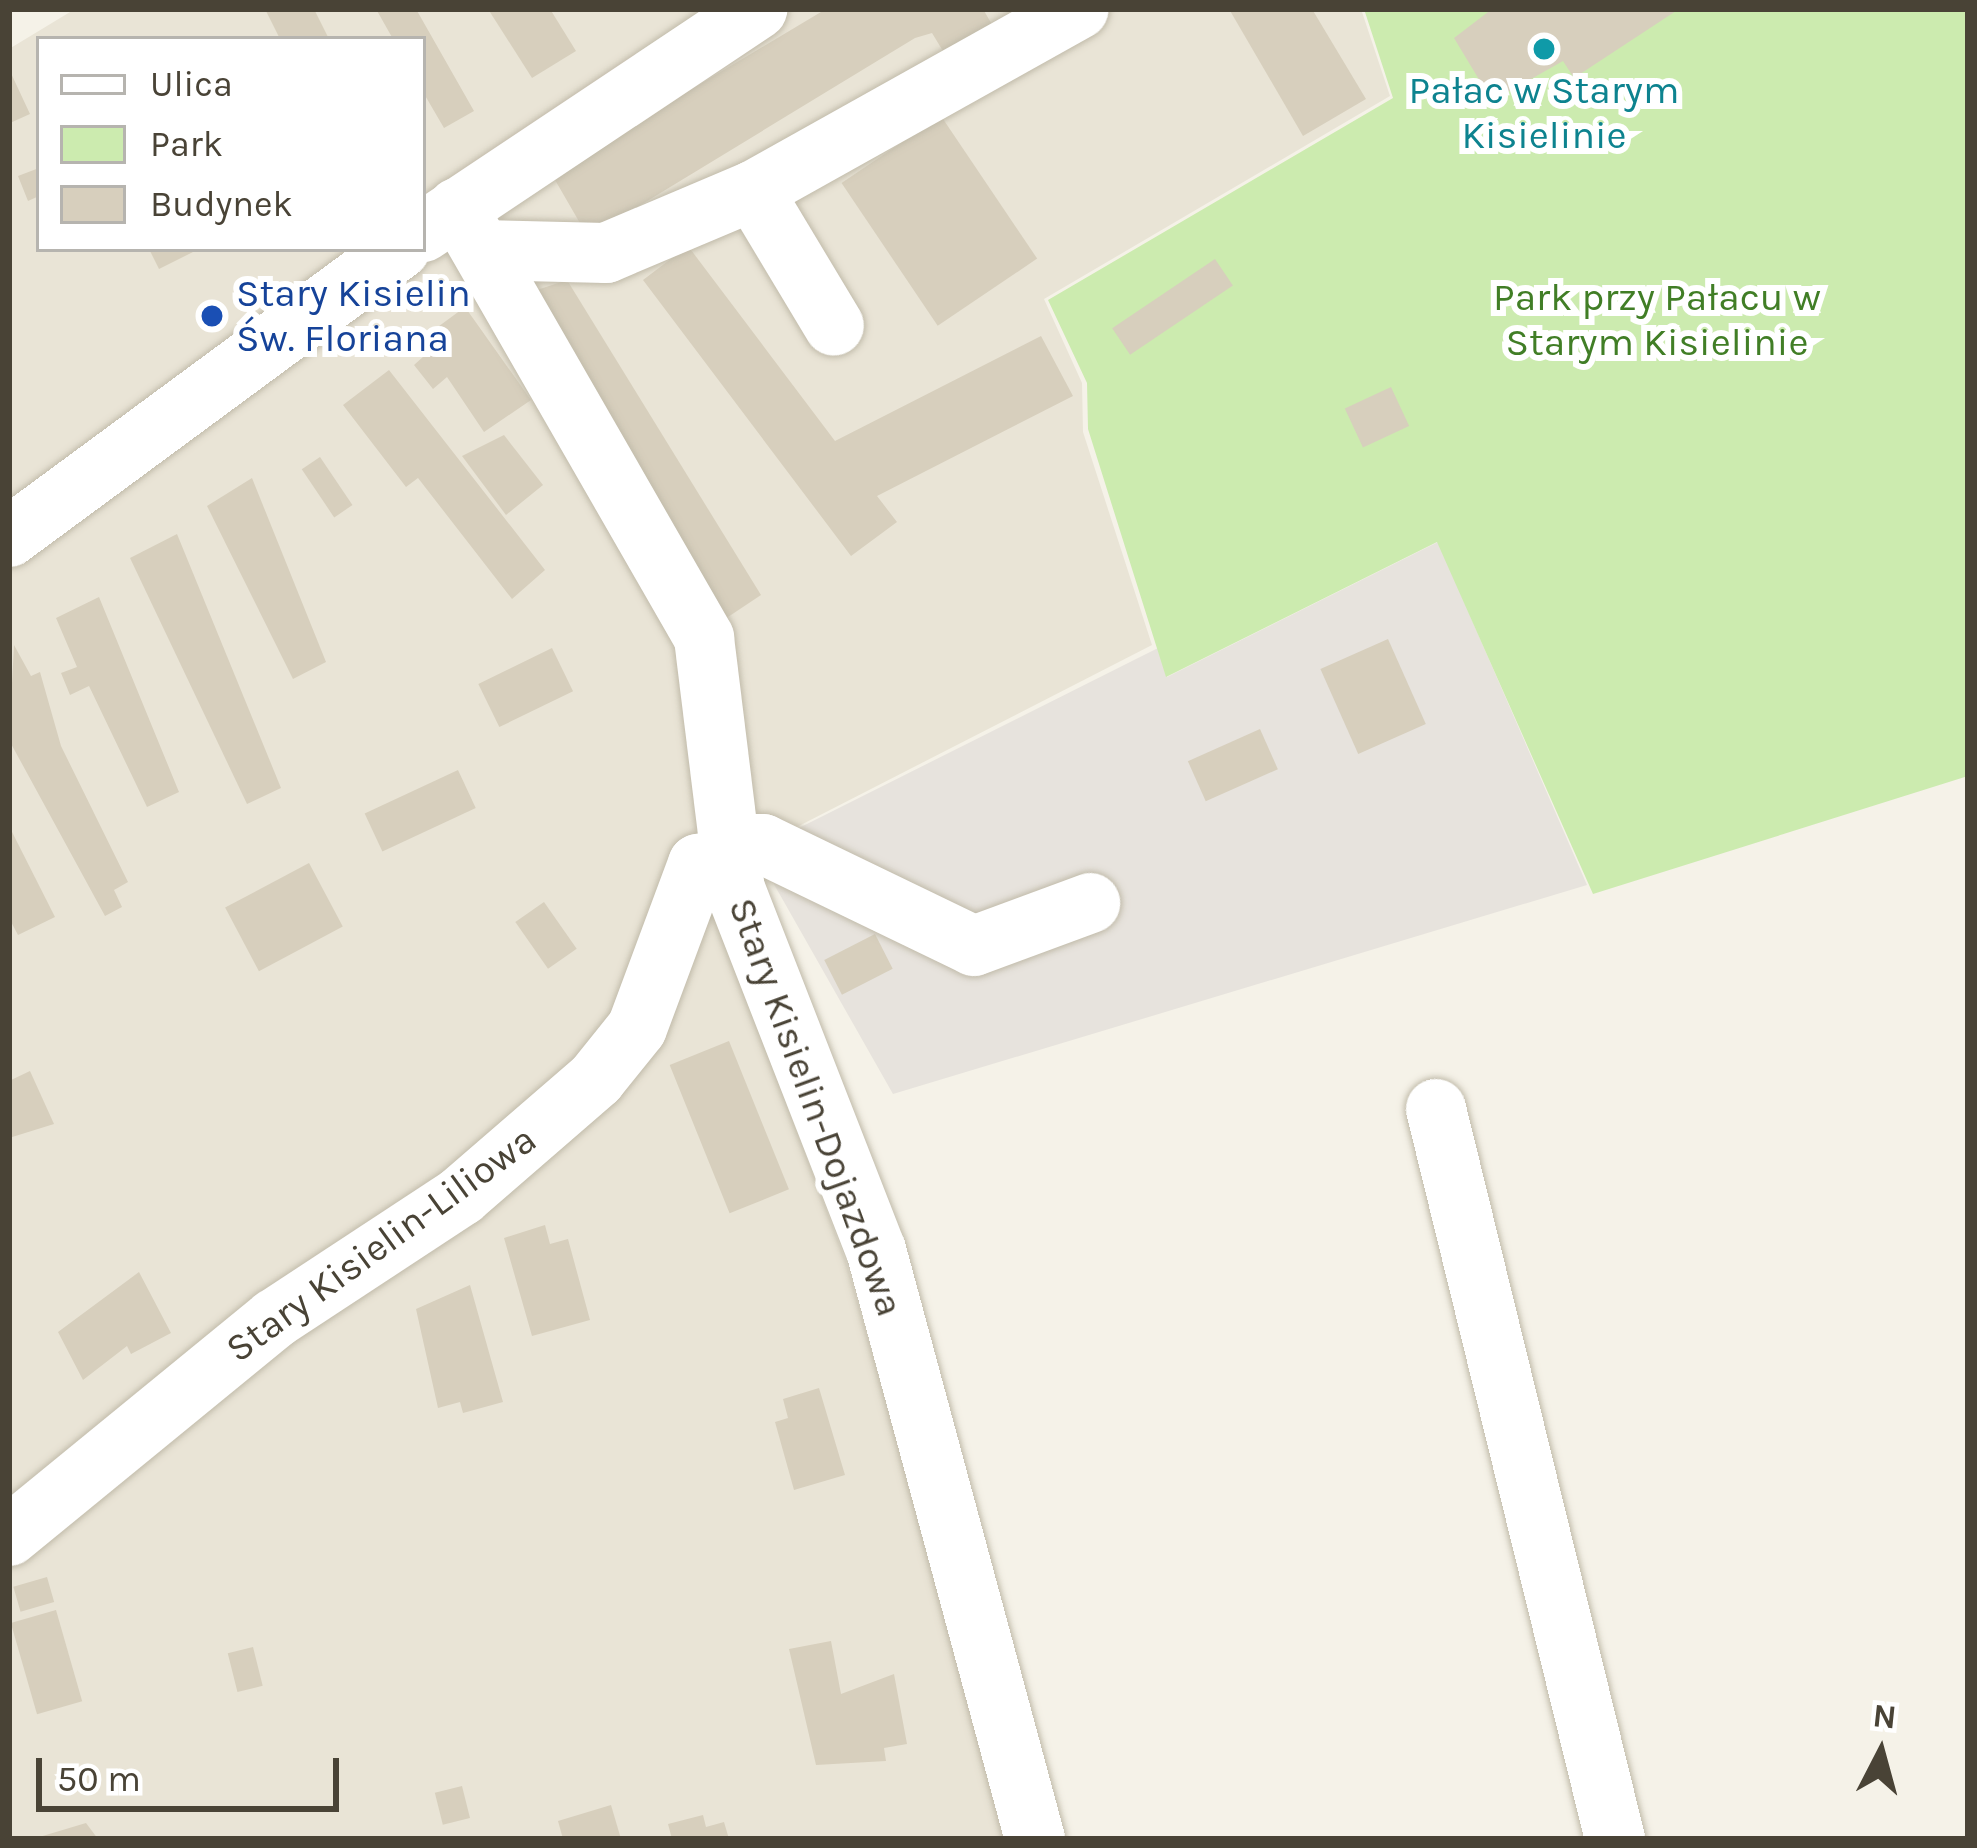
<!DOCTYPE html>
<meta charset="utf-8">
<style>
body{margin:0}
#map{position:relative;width:1977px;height:1848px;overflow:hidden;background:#f5f2e8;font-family:Karla,sans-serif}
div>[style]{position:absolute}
.residential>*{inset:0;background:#e9e4d6}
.industrial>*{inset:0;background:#e7e3dd}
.green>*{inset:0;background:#ccebaf}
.building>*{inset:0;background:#d7cfbd;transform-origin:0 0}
.roads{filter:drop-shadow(0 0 3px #c1bbaa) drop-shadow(0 0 3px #c1bbaa)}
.minor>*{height:60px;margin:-30px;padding:0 30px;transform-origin:30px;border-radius:30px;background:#fff}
.dots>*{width:33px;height:33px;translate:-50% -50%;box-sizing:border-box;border:6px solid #fff;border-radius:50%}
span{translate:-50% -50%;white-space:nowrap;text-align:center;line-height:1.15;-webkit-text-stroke:12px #fff;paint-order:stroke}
.culture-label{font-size:39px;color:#0d838f}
.transit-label{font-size:39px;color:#164399}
.left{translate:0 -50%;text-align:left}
.park-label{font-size:39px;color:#417e26}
.street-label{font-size:39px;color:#494336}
.frame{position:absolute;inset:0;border:12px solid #494336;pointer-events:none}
.legend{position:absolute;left:36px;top:36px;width:390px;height:216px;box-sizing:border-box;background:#fff;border:3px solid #b6b4af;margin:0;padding:15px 21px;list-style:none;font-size:36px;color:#494336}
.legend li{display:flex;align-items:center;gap:24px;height:60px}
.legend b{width:60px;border:3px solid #b6b4af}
.north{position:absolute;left:1821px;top:1692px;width:120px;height:120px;-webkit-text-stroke:9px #fff;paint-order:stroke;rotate:6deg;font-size:33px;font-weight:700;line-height:48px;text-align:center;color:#494336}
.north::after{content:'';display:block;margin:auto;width:42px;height:54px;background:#494336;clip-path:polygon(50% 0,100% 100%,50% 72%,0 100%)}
.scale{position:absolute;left:36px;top:1758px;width:303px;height:54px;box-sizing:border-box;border:6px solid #494336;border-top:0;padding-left:15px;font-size:36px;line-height:42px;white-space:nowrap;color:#494336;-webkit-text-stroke:9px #fff;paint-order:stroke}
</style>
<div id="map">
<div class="residential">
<i style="clip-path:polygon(evenodd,75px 9px,1361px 9px,1390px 96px,1044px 299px,1082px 383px,1083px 432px,1152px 645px,789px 831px,767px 880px,710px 901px,846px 1262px,1011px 1839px,9px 1839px,9px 49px,75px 9px,39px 39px,423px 39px,423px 249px,39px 249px,39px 39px)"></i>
</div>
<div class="industrial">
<i style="clip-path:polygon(1438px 542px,1587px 885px,893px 1094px,771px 879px,793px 831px,1158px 648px,1167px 677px)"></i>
</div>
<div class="green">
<i style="clip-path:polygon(1364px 9px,1968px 9px,1968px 776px,1593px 894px,1437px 542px,1166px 677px,1088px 429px,1087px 383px,1048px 300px,1393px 98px)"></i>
</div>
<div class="building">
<i style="clip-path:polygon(265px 9px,314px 9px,329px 39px,280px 39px)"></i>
<i style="clip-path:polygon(376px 9px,416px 9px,474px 111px,444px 128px,423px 92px,423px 39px,393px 39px)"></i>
<i style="clip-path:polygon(488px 9px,550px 9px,576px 51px,532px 78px)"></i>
<i style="clip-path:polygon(826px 9px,983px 9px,994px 28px,946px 56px,932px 33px,915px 38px,588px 237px,551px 173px)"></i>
<i style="clip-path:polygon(1229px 9px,1312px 9px,1366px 99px,1303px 136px)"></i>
<i style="clip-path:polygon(1492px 9px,1679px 9px,1574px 78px,1563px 61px,1492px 101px,1454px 38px)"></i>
<i style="clip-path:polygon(9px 69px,30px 114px,10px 123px,9px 137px)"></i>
<i style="left:941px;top:116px;width:172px;height:120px;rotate:56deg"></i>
<i style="clip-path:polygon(39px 168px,39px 196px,28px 201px,18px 176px)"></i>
<i style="clip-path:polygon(688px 246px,835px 441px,1041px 336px,1073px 396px,877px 496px,897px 522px,851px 556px,643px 280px)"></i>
<i style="clip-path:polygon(149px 249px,199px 249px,159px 269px)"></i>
<i style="left:1215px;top:259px;width:32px;height:124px;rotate:56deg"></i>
<i style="clip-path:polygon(567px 280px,761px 595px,719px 623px,525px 294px)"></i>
<i style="clip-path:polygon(465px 307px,531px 400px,484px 432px,447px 377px,433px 389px,414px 365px,424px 356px,416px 343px)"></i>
<i style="clip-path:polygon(389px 370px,545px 570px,512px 599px,418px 478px,406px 487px,343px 405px)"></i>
<i style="left:1391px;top:387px;width:43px;height:51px;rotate:65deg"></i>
<i style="clip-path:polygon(504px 435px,543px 485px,506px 515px,462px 456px)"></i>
<i style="left:320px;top:457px;width:58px;height:22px;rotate:56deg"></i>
<i style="clip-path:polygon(252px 478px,326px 662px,293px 679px,207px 506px)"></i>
<i style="clip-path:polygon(177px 534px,281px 788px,247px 804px,130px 558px)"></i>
<i style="clip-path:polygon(99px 597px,179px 792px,147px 807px,89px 686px,70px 695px,61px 673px,77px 667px,56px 618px)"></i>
<i style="left:1388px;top:639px;width:93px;height:74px;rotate:66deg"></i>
<i style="clip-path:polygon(14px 645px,31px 676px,40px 672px,61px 746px,128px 882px,114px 890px,122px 907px,105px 916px,9px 740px)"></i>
<i style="left:552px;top:648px;width:48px;height:82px;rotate:64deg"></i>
<i style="left:1260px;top:729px;width:44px;height:79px;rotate:66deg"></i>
<i style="left:458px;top:770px;width:42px;height:103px;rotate:65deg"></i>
<i style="clip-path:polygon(9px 826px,55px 917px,18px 935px,9px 918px)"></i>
<i style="left:309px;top:863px;width:72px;height:95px;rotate:62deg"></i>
<i style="left:544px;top:902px;width:57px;height:35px;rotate:55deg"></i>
<i style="left:875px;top:934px;width:39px;height:57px;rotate:63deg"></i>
<i style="left:729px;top:1041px;width:160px;height:64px;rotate:68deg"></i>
<i style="clip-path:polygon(30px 1071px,54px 1124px,9px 1138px,9px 1081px)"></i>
<i style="clip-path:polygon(545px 1225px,550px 1244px,568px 1239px,590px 1320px,532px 1336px,504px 1238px)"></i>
<i style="clip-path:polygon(139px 1272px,171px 1333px,131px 1354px,127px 1346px,83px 1380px,58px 1332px)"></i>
<i style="clip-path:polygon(470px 1285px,503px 1402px,463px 1413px,460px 1402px,438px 1408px,416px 1309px)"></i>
<i style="clip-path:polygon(819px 1388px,845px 1475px,794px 1490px,775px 1422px,788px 1418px,783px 1399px)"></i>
<i style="left:47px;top:1577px;width:26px;height:35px;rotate:74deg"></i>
<i style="left:56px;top:1610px;width:95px;height:47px;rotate:74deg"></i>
<i style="clip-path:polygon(831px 1641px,841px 1694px,894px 1674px,907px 1744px,884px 1748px,886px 1761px,816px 1765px,789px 1649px)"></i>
<i style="left:253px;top:1647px;width:40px;height:26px;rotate:76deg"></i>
<i style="left:462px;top:1786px;width:33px;height:28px;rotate:76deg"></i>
<i style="clip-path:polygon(611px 1805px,621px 1839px,563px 1839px,558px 1821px)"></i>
<i style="clip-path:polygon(703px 1815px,706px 1827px,724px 1822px,729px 1839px,672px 1839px,668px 1824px)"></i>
<i style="clip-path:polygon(86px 1823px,98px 1839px,37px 1839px,36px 1838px)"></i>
</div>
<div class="roads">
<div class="minor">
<i style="left:753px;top:191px;width:157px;rotate:59deg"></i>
<i style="left:457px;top:208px;width:496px;rotate:60.1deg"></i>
<i style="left:704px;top:638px;width:253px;rotate:83deg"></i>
<i style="left:735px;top:889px;width:388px;rotate:68.7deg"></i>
<i style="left:876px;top:1250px;width:610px;rotate:74.89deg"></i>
<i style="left:423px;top:232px;width:402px;rotate:-33.7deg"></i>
<i style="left:482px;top:250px;width:124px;rotate:1.4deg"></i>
<i style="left:606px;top:253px;width:160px;rotate:-22.9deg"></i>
<i style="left:753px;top:191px;width:373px;rotate:-29.2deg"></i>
<i style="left:9px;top:537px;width:486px;rotate:-36.4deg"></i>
<i style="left:729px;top:844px;width:34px"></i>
<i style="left:763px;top:844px;width:234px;rotate:25.8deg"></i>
<i style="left:974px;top:946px;width:124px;rotate:-20.3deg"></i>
<i style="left:1436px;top:1109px;width:752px;rotate:76.22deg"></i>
<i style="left:9px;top:1536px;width:343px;rotate:-39.3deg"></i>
<i style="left:274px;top:1319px;width:224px;rotate:-33.3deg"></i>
<i style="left:461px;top:1196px;width:179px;rotate:-40.9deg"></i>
<i style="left:596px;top:1079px;width:65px;rotate:-51.2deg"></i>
<i style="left:637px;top:1028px;width:175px;rotate:-69.6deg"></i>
<i style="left:698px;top:864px;width:32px;rotate:-9deg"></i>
</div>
</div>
<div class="dots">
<i style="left:1544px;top:49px;background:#0f9aa8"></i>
<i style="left:212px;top:316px;background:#1a4fb4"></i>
</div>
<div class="culture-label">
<span style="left:1544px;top:113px">Pałac w Starym<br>Kisielinie</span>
</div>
<div class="transit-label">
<span class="left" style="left:236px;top:316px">Stary Kisielin<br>Św. Floriana</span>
</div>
<div class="park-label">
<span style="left:1657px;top:320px">Park przy Pałacu w<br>Starym Kisielinie</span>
</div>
<div class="street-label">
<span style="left:816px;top:1107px;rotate:70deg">Stary Kisielin-Dojazdowa</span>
<span style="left:381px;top:1244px;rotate:-36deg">Stary Kisielin-Liliowa</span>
</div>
<div class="frame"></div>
<ul class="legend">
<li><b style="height:15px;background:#fff"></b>Ulica</li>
<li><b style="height:33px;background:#ccebaf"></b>Park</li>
<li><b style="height:33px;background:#d7cfbd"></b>Budynek</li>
</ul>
<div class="north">N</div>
<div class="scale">50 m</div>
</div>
